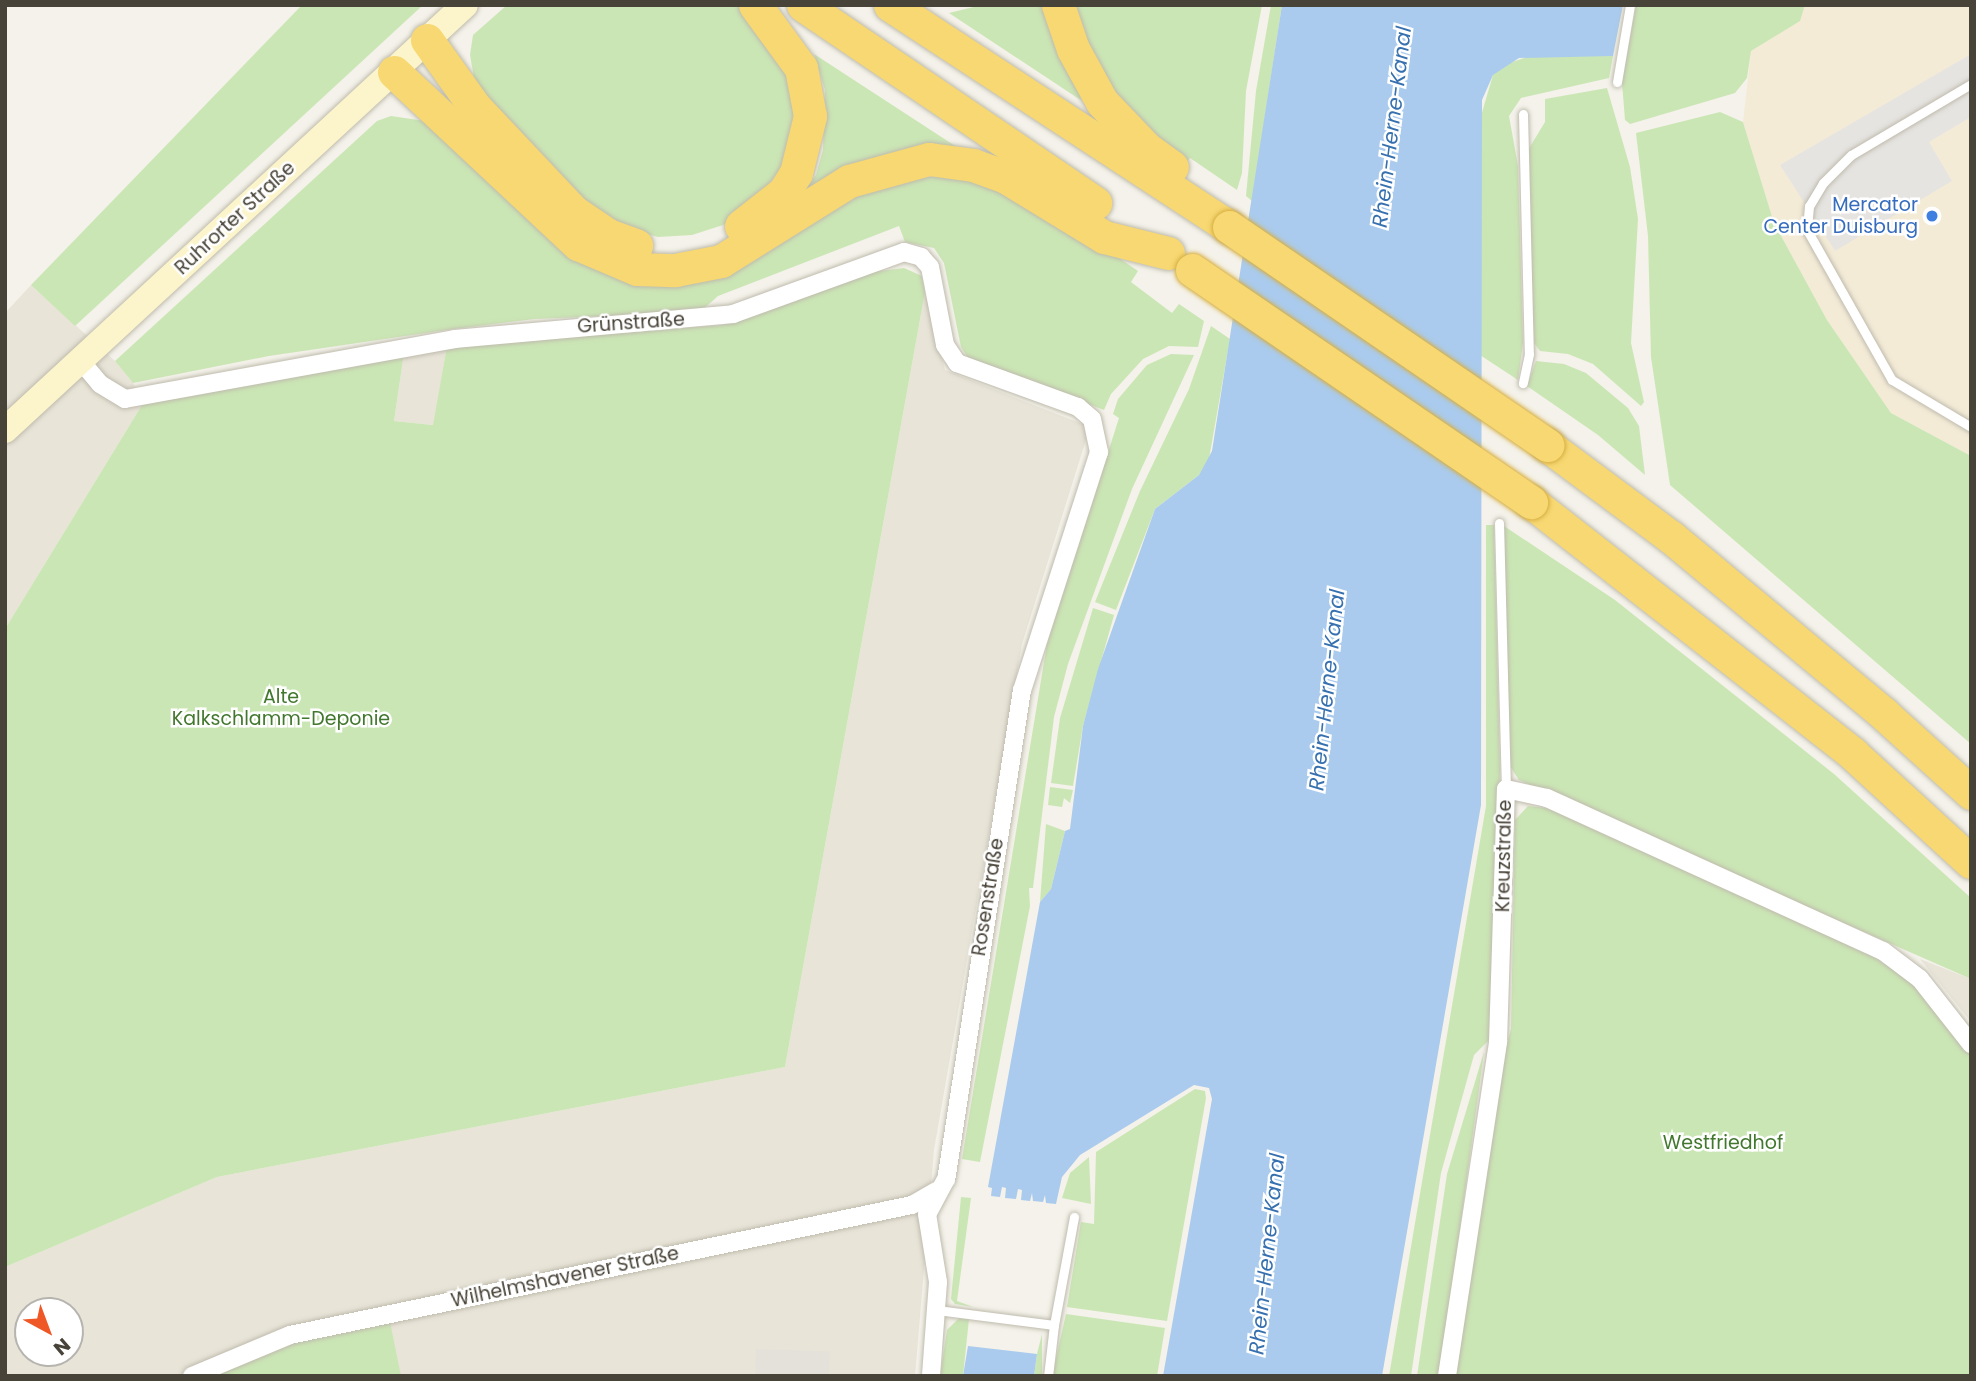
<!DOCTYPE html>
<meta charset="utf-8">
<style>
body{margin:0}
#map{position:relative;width:1976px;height:1381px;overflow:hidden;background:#f4f2ea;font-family:Poppins,sans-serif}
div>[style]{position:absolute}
.residential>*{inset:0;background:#e8e4d8}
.commercial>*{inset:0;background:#f4ebd7}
.industrial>*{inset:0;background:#e4e1db;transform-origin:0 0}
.green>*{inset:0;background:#cbe6b5}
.parking>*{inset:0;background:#e6e4e1}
.water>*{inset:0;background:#aacbed}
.roads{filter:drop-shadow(0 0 2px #bfbbad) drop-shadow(0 0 2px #bfbbad)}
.service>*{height:9px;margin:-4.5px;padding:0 4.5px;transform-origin:4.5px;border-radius:4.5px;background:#fff}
.minor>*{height:18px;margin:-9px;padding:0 9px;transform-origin:9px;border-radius:9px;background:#fff}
.secondary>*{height:26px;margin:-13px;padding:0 13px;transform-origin:13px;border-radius:13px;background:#fcf5cc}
.motorway>*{height:33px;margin:-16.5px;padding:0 16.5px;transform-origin:16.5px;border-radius:16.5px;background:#f7d872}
.bridges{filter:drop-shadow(0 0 2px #d6ae42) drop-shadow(0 0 2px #d6ae42)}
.motorway-bridge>*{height:33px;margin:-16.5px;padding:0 16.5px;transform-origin:16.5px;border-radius:16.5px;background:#f7d872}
.dots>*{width:19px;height:19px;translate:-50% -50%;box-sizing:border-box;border:4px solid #fff;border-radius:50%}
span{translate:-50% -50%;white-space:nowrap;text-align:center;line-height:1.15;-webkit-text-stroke:5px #fff;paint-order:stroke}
.shop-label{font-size:19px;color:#366cbe}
.right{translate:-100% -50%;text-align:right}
.street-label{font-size:19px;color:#484338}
.park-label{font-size:19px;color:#42772e}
.water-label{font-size:21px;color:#3670af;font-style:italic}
.frame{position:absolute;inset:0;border:7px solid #484338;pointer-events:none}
.north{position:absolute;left:14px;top:1297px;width:70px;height:70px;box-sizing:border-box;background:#fff;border:2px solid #b6b4af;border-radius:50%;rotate:139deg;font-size:19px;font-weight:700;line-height:28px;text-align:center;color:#484338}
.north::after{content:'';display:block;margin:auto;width:24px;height:32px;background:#ef5826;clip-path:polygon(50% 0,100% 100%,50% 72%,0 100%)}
</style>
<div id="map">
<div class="residential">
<i style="clip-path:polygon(31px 285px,115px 361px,133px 383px,142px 405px,5px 629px,5px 313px)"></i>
<i style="clip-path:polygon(evenodd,925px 292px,945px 370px,1090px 427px,1022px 644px,934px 1150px,915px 1376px,5px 1376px,5px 1267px,217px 1177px,785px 1067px,925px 292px,28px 1311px,70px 1311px,70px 1353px,28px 1353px,28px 1311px)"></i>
<i style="clip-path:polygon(447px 346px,434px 425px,394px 421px,404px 353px)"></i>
<i style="clip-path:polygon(1920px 959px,1971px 979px,1971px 1022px)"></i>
</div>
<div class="commercial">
<i style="clip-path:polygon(1805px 5px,1971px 5px,1971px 456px,1891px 413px,1827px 320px,1774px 223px,1743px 122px,1751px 51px,1799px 21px)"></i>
</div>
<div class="industrial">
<i style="left:756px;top:1349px;width:74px;height:27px;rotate:2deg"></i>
</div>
<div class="green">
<i style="clip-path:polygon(302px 5px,423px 5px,75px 326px,31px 285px)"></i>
<i style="clip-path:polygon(507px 5px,739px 5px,791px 80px,798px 116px,791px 155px,752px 206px,723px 225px,692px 235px,658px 237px,614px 225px,580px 204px,476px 89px,470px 55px,473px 35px)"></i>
<i style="clip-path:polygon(982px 5px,1046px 5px,1082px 101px,949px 13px)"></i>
<i style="clip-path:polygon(1068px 5px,1262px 5px,1246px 91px,1242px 173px,1237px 190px,1190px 158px,1184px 165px,1111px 98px)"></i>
<i style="clip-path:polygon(1271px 5px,1282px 5px,1252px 201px,1246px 196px,1256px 91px)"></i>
<i style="clip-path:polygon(1636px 5px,1805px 5px,1800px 21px,1751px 51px,1747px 78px,1735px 93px,1630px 124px,1625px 120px,1622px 83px)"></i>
<i style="clip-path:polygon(814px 54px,966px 153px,801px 195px,816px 175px,823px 150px,825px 90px)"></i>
<i style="clip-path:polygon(1532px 55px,1613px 56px,1609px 78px,1521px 98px,1509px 116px,1518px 166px,1523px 343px,1518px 380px,1480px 355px,1481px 116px,1493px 75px,1504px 65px)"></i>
<i style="clip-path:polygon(1607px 88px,1630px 167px,1638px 219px,1631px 343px,1644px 402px,1641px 406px,1593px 364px,1568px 354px,1540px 351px,1534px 343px,1528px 150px,1545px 122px,1545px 99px)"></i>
<i style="clip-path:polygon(1720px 112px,1743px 122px,1774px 223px,1827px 320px,1891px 413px,1971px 456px,1971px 744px,1670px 485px,1651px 357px,1648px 236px,1636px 133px)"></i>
<i style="clip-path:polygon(391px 116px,425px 121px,659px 281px,861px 191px,902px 178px,967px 176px,1068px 223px,1138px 271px,1131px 282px,1172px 313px,1179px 304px,1204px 321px,1198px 347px,1169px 346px,1143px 359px,1111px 394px,1104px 410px,968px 358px,961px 347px,944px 263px,934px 248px,905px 242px,899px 226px,718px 296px,700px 312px,535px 319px,446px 330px,269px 356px,133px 383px,115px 361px,377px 121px)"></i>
<i style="clip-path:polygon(904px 268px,922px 276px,925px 292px,785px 1067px,217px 1177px,5px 1267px,5px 629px,142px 405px,404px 353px,394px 421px,433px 425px,447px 346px,723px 325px,864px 273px)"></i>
<i style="clip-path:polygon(1211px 326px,1230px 339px,1209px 459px,1199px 475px,1155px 509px,1116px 610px,1095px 602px,1140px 491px,1189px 389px)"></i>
<i style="clip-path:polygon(1171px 354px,1194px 355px,1132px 489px,1068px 664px,1054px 717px,1033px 888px,1029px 888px,1030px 906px,980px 1162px,962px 1159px,1047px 644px,1119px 418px,1113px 414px,1118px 399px,1147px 365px)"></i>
<i style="clip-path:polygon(1536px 361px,1564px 364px,1586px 373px,1628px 408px,1639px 426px,1645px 475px,1598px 435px,1527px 386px)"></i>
<i style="clip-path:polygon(1486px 525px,1494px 525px,1500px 770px,1493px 1036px,1474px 1055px,1441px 1173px,1411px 1376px,1389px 1376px,1486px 806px)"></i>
<i style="clip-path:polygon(1504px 526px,1615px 600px,1834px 774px,1971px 898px,1971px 979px,1519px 780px,1510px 766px)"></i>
<i style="clip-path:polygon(1093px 608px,1114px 615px,1083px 726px,1073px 786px,1051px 783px,1060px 718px)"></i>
<i style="clip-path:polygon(1050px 787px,1073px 790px,1070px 803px,1064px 798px,1062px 807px,1048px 805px)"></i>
<i style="clip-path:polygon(1528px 806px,1547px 808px,1872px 956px,1916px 984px,1971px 1054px,1971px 1376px,1451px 1376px,1497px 1079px,1511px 1029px,1515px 820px)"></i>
<i style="clip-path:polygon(1046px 824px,1065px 831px,1051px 889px,1040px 902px)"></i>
<i style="clip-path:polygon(1484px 1052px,1440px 1376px,1417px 1376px,1447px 1174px)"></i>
<i style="clip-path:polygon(1195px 1089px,1205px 1091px,1206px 1098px,1167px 1321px,1067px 1307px,1081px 1222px,1094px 1224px,1096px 1152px)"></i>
<i style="clip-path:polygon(1089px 1157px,1091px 1204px,1062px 1198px,1070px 1173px)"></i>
<i style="clip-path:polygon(961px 1197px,971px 1198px,957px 1301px,973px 1307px,955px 1304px,951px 1299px)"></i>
<i style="clip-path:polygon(1066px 1314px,1165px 1328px,1157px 1376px,1052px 1376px)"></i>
<i style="clip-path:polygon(389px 1317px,401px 1376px,204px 1376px,267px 1347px)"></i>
<i style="clip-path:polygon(959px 1318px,969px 1319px,963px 1376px,940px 1376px,947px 1330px)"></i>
<i style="clip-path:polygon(1042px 1334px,1042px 1376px,1034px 1376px,1037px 1354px)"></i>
</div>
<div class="parking">
<i style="clip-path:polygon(1971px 54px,1971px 117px,1929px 142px,1952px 181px,1835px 251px,1780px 165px)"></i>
</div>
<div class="water">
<i style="clip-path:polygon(1282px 5px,1623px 5px,1613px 56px,1519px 58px,1493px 75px,1482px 100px,1481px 805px,1382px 1376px,1163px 1376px,1212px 1099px,1209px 1088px,1194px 1085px,1080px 1155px,1062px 1177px,1056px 1204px,1046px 1203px,1045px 1195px,1043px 1202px,1033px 1201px,1032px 1193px,1030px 1201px,1021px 1200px,1022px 1190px,1018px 1189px,1016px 1199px,1005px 1198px,1006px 1188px,1002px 1187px,1000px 1197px,991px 1196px,992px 1188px,988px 1187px,1040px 902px,1051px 889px,1065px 831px,1070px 829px,1083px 726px,1098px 669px,1155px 509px,1199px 475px,1212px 451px)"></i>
<i style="clip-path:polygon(968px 1346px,1037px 1354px,1034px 1376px,963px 1376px)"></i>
</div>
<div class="roads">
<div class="service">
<i style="left:1617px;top:82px;width:78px;rotate:-80.4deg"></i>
<i style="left:1971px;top:84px;width:139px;rotate:149.4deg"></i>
<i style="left:1851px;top:155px;width:40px;rotate:135deg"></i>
<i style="left:1823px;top:183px;width:27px;rotate:121deg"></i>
<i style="left:1809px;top:206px;width:24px;rotate:95deg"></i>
<i style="left:1807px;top:230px;width:172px;rotate:60.5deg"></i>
<i style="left:1892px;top:380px;width:92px;rotate:30.7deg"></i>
<i style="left:1523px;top:114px;width:240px;rotate:88.6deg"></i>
<i style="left:1529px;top:354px;width:30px;rotate:102deg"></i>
<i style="left:1499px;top:523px;width:266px;rotate:88.5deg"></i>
<i style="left:937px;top:1310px;width:118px;rotate:7.3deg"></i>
<i style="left:1054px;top:1325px;width:51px;rotate:96.7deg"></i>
<i style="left:1054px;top:1325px;width:110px;rotate:-79.5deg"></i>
</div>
<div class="minor">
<i style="left:80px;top:360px;width:31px;rotate:50deg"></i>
<i style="left:100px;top:384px;width:29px;rotate:31deg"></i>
<i style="left:125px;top:399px;width:335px;rotate:-10.3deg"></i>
<i style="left:455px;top:339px;width:279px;rotate:-5.1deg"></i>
<i style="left:733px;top:314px;width:182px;rotate:-19.9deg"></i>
<i style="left:904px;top:252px;width:18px;rotate:16deg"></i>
<i style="left:921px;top:257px;width:13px;rotate:48deg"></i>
<i style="left:930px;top:267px;width:79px;rotate:79.1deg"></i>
<i style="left:945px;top:345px;width:22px;rotate:56deg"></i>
<i style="left:957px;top:363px;width:129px;rotate:20deg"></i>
<i style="left:1078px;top:407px;width:18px;rotate:41deg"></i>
<i style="left:1092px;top:419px;width:34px;rotate:78deg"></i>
<i style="left:1099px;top:452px;width:250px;rotate:107.9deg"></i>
<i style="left:1022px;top:690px;width:495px;rotate:98.8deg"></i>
<i style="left:946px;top:1179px;width:40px;rotate:118deg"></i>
<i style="left:927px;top:1214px;width:69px;rotate:80.8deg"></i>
<i style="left:938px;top:1282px;width:94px;rotate:94.3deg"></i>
<i style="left:192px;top:1376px;width:106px;rotate:-22.7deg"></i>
<i style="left:290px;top:1335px;width:635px;rotate:-11.81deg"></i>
<i style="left:912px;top:1205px;width:28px;rotate:-30deg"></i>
<i style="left:1447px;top:1376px;width:338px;rotate:-81.3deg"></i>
<i style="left:1498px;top:1042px;width:253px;rotate:-88.2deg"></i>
<i style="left:1506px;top:789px;width:42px;rotate:12.4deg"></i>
<i style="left:1547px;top:798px;width:369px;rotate:24.5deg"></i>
<i style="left:1883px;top:951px;width:46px;rotate:37.1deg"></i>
<i style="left:1920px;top:979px;width:83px;rotate:51.9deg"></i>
</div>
<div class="secondary">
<i style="left:5px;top:430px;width:626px;rotate:-42.74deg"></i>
</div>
<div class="motorway">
<i style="left:803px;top:5px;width:353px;rotate:34.1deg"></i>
<i style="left:890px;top:5px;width:405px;rotate:33.2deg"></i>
<i style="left:1058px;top:5px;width:46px;rotate:71.2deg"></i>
<i style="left:1073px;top:49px;width:60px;rotate:61.3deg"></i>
<i style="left:1102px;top:102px;width:64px;rotate:46.3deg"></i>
<i style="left:1146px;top:148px;width:32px;rotate:36deg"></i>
<i style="left:427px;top:40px;width:81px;rotate:54.5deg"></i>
<i style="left:474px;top:106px;width:146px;rotate:46.7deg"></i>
<i style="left:574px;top:212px;width:41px;rotate:34.1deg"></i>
<i style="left:608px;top:235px;width:30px;rotate:20deg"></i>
<i style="left:394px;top:72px;width:252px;rotate:43.1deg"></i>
<i style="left:578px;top:244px;width:64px;rotate:23deg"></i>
<i style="left:637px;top:269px;width:38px;rotate:2deg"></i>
<i style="left:675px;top:270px;width:47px;rotate:-11.1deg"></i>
<i style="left:721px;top:261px;width:151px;rotate:-32deg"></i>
<i style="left:849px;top:181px;width:83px;rotate:-15.4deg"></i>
<i style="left:929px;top:159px;width:44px;rotate:7.8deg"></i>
<i style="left:973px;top:165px;width:33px;rotate:20deg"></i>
<i style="left:1004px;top:176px;width:117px;rotate:31.4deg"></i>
<i style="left:1104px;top:237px;width:66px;rotate:14deg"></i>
<i style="left:741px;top:226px;width:55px;rotate:-38.3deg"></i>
<i style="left:784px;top:192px;width:22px;rotate:-58deg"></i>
<i style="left:796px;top:173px;width:59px;rotate:-76.2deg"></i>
<i style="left:810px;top:116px;width:49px;rotate:-100.6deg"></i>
<i style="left:801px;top:68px;width:78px;rotate:-126.1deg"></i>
<i style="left:1547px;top:445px;width:154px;rotate:36.6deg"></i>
<i style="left:1671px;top:537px;width:277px;rotate:39.7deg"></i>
<i style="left:1884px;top:714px;width:118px;rotate:42.2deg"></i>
<i style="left:1531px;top:502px;width:409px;rotate:38deg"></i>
<i style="left:1853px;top:754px;width:160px;rotate:42.5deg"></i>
</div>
</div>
<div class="bridges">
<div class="motorway-bridge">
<i style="left:1229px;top:227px;width:386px;rotate:34.4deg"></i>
<i style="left:1192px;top:270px;width:411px;rotate:34.4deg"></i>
</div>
</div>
<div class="dots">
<i style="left:1932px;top:216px;background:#3f7fe0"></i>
</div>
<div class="shop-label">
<span class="right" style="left:1918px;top:216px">Mercator<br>Center Duisburg</span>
</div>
<div class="street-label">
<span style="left:235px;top:218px;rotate:-43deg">Ruhrorter Straße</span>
<span style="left:631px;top:323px;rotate:-4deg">Grünstraße</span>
<span style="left:1504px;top:856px;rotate:-89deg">Kreuzstraße</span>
<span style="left:988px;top:897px;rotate:-81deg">Rosenstraße</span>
<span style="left:565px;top:1277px;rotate:-12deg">Wilhelmshavener Straße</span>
</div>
<div class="park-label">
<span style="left:281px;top:708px">Alte<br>Kalkschlamm-Deponie</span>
<span style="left:1723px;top:1143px">Westfriedhof</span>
</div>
<div class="water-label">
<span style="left:1392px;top:127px;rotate:-83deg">Rhein-Herne-Kanal</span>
<span style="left:1327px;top:690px;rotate:-84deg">Rhein-Herne-Kanal</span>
<span style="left:1267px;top:1254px;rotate:-84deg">Rhein-Herne-Kanal</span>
</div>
<div class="frame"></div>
<div class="north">N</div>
</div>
